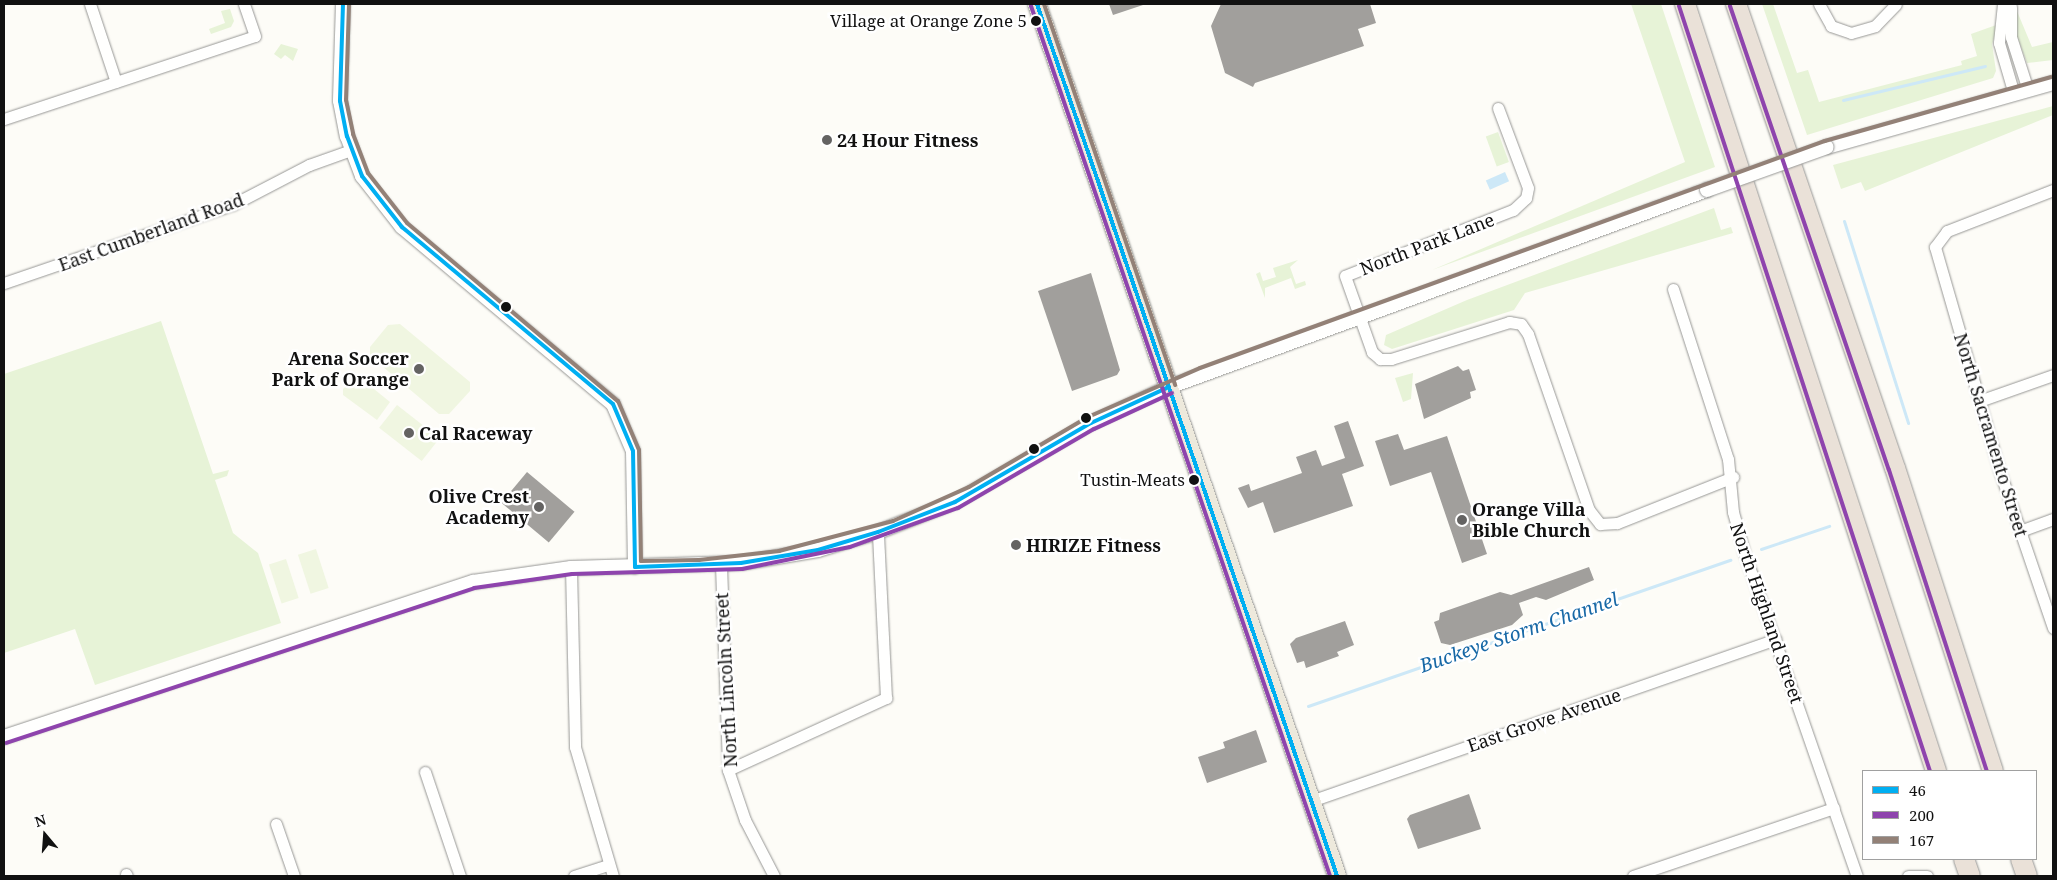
<!DOCTYPE html>
<style>
body{margin:0}
#map{position:relative;width:2057px;height:880px;overflow:hidden;background:#fdfcf7;font-family:"Noto Serif",serif}
div>[style]{position:absolute}
.green>*{inset:0;background:#e7f3d7;transform-origin:0 0}
.pitch>*{inset:0;background:#f0f6e1;transform-origin:0 0}
.water>*{inset:0;background:#cde8f7;transform-origin:0 0}
.stream>*{height:3px;margin:-1.5px;padding:0 1.5px;transform-origin:1.5px;border-radius:1.5px;background:#cde8f7}
.building>*{inset:0;background:#a19f9c;transform-origin:0 0}
.roads{filter:drop-shadow(0 0 1px #979795) drop-shadow(0 0 1px #979795)}
.minor>*{height:11px;margin:-5.5px;padding:0 5.5px;transform-origin:5.5px;border-radius:5.5px;background:#fffffe}
.tertiary>*{height:14px;margin:-7px;padding:0 7px;transform-origin:7px;border-radius:7px;background:#fffffe}
.primary>*{height:18px;margin:-9px;padding:0 9px;transform-origin:9px;border-radius:9px;background:#ede9dc}
.motorway>*{height:20px;margin:-10px;padding:0 10px;transform-origin:10px;border-radius:10px;background:#eae1d8}
.bridges{filter:drop-shadow(0 0 1px #979795) drop-shadow(0 0 1px #979795)}
.tertiary-bridge>*{height:14px;margin:-7px;padding:0 7px;transform-origin:7px;border-radius:7px;background:#fffffe}
.bus-1>*{height:4px;margin:-2px;padding:0 2px;transform-origin:2px;border-radius:2px;background:#00aff2}
.bus-2>*{height:4px;margin:-2px;padding:0 2px;transform-origin:2px;border-radius:2px;background:#8e44ad}
.bus-3>*{height:4px;margin:-2px;padding:0 2px;transform-origin:2px;border-radius:2px;background:#938177}
.dots>*{width:14px;height:14px;translate:-50% -50%;box-sizing:border-box;border:2px solid #fff;border-radius:50%}
span{translate:-50% -50%;white-space:nowrap;text-align:center;line-height:1.15;-webkit-text-stroke:5px #fff;paint-order:stroke}
.bus-label{font-size:17px;color:#111}
.right{translate:-100% -50%;text-align:right}
.poi-label{font-size:18px;color:#111;font-weight:700}
.left{translate:0 -50%;text-align:left}
.street-label{font-size:18px;color:#111}
.water-label{font-size:19px;color:#1768a6;font-style:italic}
.frame{position:absolute;inset:0;border:5px solid #111;pointer-events:none}
.legend{position:absolute;left:1862px;top:770px;width:175px;height:90px;box-sizing:border-box;background:#fff;border:1px solid #a0a0a0;margin:0;padding:6px 9px;list-style:none;font-size:15px;color:#111}
.legend li{display:flex;align-items:center;gap:10px;height:25px}
.legend b{width:25px;border:1px solid #a0a0a0}
.north{position:absolute;left:20px;top:810px;width:50px;height:50px;-webkit-text-stroke:4px #fff;paint-order:stroke;rotate:342deg;font-size:14px;font-weight:700;line-height:20px;text-align:center;color:#111}
.north::after{content:'';display:block;margin:auto;width:18px;height:22px;background:#111;clip-path:polygon(50% 0,100% 100%,50% 72%,0 100%)}
</style>
<div id="map">
<div class="green">
<i style="clip-path:polygon(1631px 4px,1661px 4px,1715px 167px,1432px 270px,1685px 162px)"></i>
<i style="clip-path:polygon(1762px 4px,1773px 4px,1797px 73px,1808px 70px,1819px 102px,1962px 65px,1961px 61px,1977px 56px,1971px 34px,1999px 24px,1992px 44px,1996px 71px,1993px 78px,1807px 135px)"></i>
<i style="clip-path:polygon(2014px 4px,2032px 47px,2053px 42px,2053px 60px,2027px 63px,2016px 34px)"></i>
<i style="clip-path:polygon(230px 9px,234px 21px,231px 27px,211px 34px,209px 29px,225px 23px,221px 11px)"></i>
<i style="clip-path:polygon(281px 44px,298px 49px,293px 61px,285px 55px,281px 59px,274px 54px)"></i>
<i style="clip-path:polygon(2053px 106px,2053px 115px,1865px 191px,1861px 182px,1841px 189px,1833px 165px)"></i>
<i style="left:1498px;top:132px;width:32px;height:13px;rotate:70deg"></i>
<i style="clip-path:polygon(1714px 208px,1721px 230px,1731px 227px,1733px 233px,1525px 293px,1514px 310px,1392px 349px,1384px 345px,1386px 335px,1467px 300px)"></i>
<i style="clip-path:polygon(1298px 260px,1290px 267px,1296px 284px,1305px 281px,1306px 285px,1295px 289px,1291px 278px,1265px 288px,1265px 298px,1256px 274px,1260px 272px,1263px 281px,1276px 277px,1273px 268px)"></i>
<i style="clip-path:polygon(161px 321px,213px 474px,229px 470px,227px 476px,215px 480px,233px 533px,258px 553px,281px 623px,95px 685px,75px 629px,4px 653px,4px 374px)"></i>
<i style="clip-path:polygon(1413px 373px,1411px 399px,1403px 402px,1395px 378px)"></i>
</div>
<div class="pitch">
<i style="clip-path:polygon(400px 324px,470px 382px,470px 391px,449px 414px,439px 414px,370px 356px,370px 347px,388px 325px)"></i>
<i style="clip-path:polygon(358px 376px,390px 402px,377px 420px,343px 395px,343px 389px)"></i>
<i style="left:397px;top:405px;width:54px;height:29px;rotate:38deg"></i>
<i style="left:316px;top:549px;width:41px;height:19px;rotate:72deg"></i>
<i style="left:286px;top:559px;width:41px;height:18px;rotate:72deg"></i>
</div>
<div class="water">
<i style="left:1505px;top:172px;width:10px;height:21px;rotate:66deg"></i>
</div>
<div class="stream">
<i style="left:1843px;top:100px;width:146px;rotate:-13.5deg"></i>
<i style="left:1844px;top:221px;width:212px;rotate:72.4deg"></i>
<i style="left:1761px;top:549px;width:72px;rotate:-18.7deg"></i>
<i style="left:1308px;top:706px;width:447px;rotate:-19.1deg"></i>
</div>
<div class="building">
<i style="clip-path:polygon(1109px 4px,1143px 4px,1143px 5px,1113px 15px)"></i>
<i style="clip-path:polygon(1221px 4px,1370px 4px,1376px 23px,1358px 29px,1364px 46px,1255px 83px,1253px 87px,1225px 73px,1211px 26px)"></i>
<i style="clip-path:polygon(1091px 273px,1120px 370px,1117px 375px,1072px 391px,1038px 291px)"></i>
<i style="clip-path:polygon(1458px 366px,1463px 371px,1469px 369px,1476px 390px,1470px 392px,1471px 398px,1424px 419px,1415px 384px)"></i>
<i style="clip-path:polygon(1348px 421px,1364px 466px,1342px 474px,1353px 506px,1274px 533px,1263px 502px,1248px 508px,1238px 488px,1249px 484px,1251px 491px,1302px 473px,1296px 457px,1316px 450px,1322px 466px,1345px 458px,1334px 426px)"></i>
<i style="clip-path:polygon(1398px 434px,1404px 450px,1447px 436px,1487px 554px,1462px 563px,1431px 472px,1390px 486px,1375px 441px)"></i>
<i style="left:527px;top:472px;width:62px;height:40px;rotate:40deg"></i>
<i style="clip-path:polygon(1589px 567px,1594px 580px,1546px 600px,1536px 597px,1519px 603px,1523px 615px,1512px 625px,1450px 645px,1441px 643px,1434px 622px,1439px 620px,1440px 613px,1500px 592px,1511px 595px)"></i>
<i style="clip-path:polygon(1345px 621px,1354px 645px,1337px 652px,1339px 656px,1306px 668px,1304px 661px,1297px 663px,1290px 644px,1296px 638px)"></i>
<i style="clip-path:polygon(1256px 730px,1267px 762px,1207px 783px,1198px 757px,1225px 748px,1223px 742px)"></i>
<i style="clip-path:polygon(1469px 794px,1481px 829px,1418px 849px,1407px 819px,1410px 815px)"></i>
</div>
<div class="roads">
<div class="minor">
<i style="left:90px;top:4px;width:82px;rotate:71.6deg"></i>
<i style="left:1819px;top:4px;width:25px;rotate:61deg"></i>
<i style="left:1831px;top:26px;width:21px;rotate:19deg"></i>
<i style="left:1851px;top:33px;width:25px;rotate:-16deg"></i>
<i style="left:1875px;top:26px;width:30px;rotate:-46deg"></i>
<i style="left:2003px;top:4px;width:39px;rotate:96deg"></i>
<i style="left:1999px;top:43px;width:53px;rotate:73.6deg"></i>
<i style="left:2011px;top:7px;width:30px;rotate:90deg"></i>
<i style="left:2011px;top:37px;width:56px;rotate:72.2deg"></i>
<i style="left:1498px;top:108px;width:85px;rotate:69.4deg"></i>
<i style="left:1528px;top:188px;width:10px;rotate:101deg"></i>
<i style="left:1526px;top:198px;width:18px;rotate:137deg"></i>
<i style="left:1513px;top:210px;width:180px;rotate:158.6deg"></i>
<i style="left:1345px;top:276px;width:81px;rotate:70.4deg"></i>
<i style="left:1372px;top:352px;width:11px;rotate:41deg"></i>
<i style="left:1380px;top:359px;width:11px"></i>
<i style="left:1391px;top:359px;width:124px;rotate:-17.4deg"></i>
<i style="left:1509px;top:322px;width:12px;rotate:9deg"></i>
<i style="left:1521px;top:324px;width:12px;rotate:55deg"></i>
<i style="left:1528px;top:334px;width:186px;rotate:70.9deg"></i>
<i style="left:1589px;top:510px;width:18px;rotate:52deg"></i>
<i style="left:1600px;top:524px;width:17px;rotate:-3deg"></i>
<i style="left:1617px;top:523px;width:125px;rotate:-21.6deg"></i>
<i style="left:4px;top:119px;width:264px;rotate:-18.3deg"></i>
<i style="left:255px;top:36px;width:34px;rotate:-109deg"></i>
<i style="left:2053px;top:190px;width:114px;rotate:158.9deg"></i>
<i style="left:1947px;top:231px;width:20px;rotate:127deg"></i>
<i style="left:1935px;top:247px;width:231px;rotate:73.9deg"></i>
<i style="left:1999px;top:469px;width:168px;rotate:71.2deg"></i>
<i style="left:4px;top:283px;width:241px;rotate:-18.9deg"></i>
<i style="left:232px;top:205px;width:87px;rotate:-27.5deg"></i>
<i style="left:309px;top:165px;width:45px;rotate:-19.7deg"></i>
<i style="left:1673px;top:289px;width:179px;rotate:72.1deg"></i>
<i style="left:1728px;top:459px;width:53px;rotate:84.6deg"></i>
<i style="left:1733px;top:512px;width:41px;rotate:74.6deg"></i>
<i style="left:1744px;top:552px;width:343px;rotate:70.8deg"></i>
<i style="left:1982px;top:400px;width:75px;rotate:-19.4deg"></i>
<i style="left:2020px;top:531px;width:35px;rotate:-20deg"></i>
<i style="left:721px;top:565px;width:205px;rotate:88deg"></i>
<i style="left:728px;top:770px;width:53px;rotate:71.2deg"></i>
<i style="left:745px;top:820px;width:63px;rotate:62.6deg"></i>
<i style="left:571px;top:568px;width:179px;rotate:88.7deg"></i>
<i style="left:575px;top:747px;width:134px;rotate:73.6deg"></i>
<i style="left:728px;top:770px;width:174px;rotate:-24.5deg"></i>
<i style="left:886px;top:698px;width:166px;rotate:-92.8deg"></i>
<i style="left:425px;top:772px;width:110px;rotate:71.4deg"></i>
<i style="left:1311px;top:801px;width:492px;rotate:-19.2deg"></i>
<i style="left:276px;top:824px;width:55px;rotate:70.9deg"></i>
<i style="left:126px;top:874px;width:2px;rotate:63deg"></i>
<i style="left:574px;top:876px;width:36px;rotate:-18deg"></i>
<i style="left:1633px;top:876px;width:212px;rotate:-18.7deg"></i>
<i style="left:1908px;top:876px;width:19px"></i>
</div>
<div class="tertiary">
<i style="left:343px;top:4px;width:97px;rotate:91.8deg"></i>
<i style="left:340px;top:101px;width:36px;rotate:79deg"></i>
<i style="left:347px;top:136px;width:43px;rotate:69.4deg"></i>
<i style="left:362px;top:176px;width:65px;rotate:51.9deg"></i>
<i style="left:402px;top:227px;width:275px;rotate:40deg"></i>
<i style="left:613px;top:404px;width:51px;rotate:66.9deg"></i>
<i style="left:633px;top:451px;width:116px;rotate:89deg"></i>
<i style="left:1827px;top:147px;width:235px;rotate:-15.8deg"></i>
<i style="left:4px;top:737px;width:494px;rotate:-18.3deg"></i>
<i style="left:473px;top:582px;width:99px;rotate:-8.1deg"></i>
<i style="left:571px;top:568px;width:170px;rotate:-1.7deg"></i>
<i style="left:741px;top:563px;width:78px;rotate:-9.6deg"></i>
<i style="left:818px;top:550px;width:63px;rotate:-16.7deg"></i>
<i style="left:878px;top:532px;width:83px;rotate:-21.3deg"></i>
<i style="left:955px;top:502px;width:157px;rotate:-30.2deg"></i>
<i style="left:1091px;top:423px;width:86px;rotate:-24.8deg"></i>
<i style="left:1169px;top:387px;width:573px;rotate:-20.11deg"></i>
</div>
<div class="primary">
<i style="left:1037px;top:4px;width:922px;rotate:71.01deg"></i>
</div>
<div class="motorway">
<i style="left:1685px;top:4px;width:807px;rotate:71.88deg"></i>
<i style="left:1736px;top:4px;width:490px;rotate:71.1deg"></i>
<i style="left:1895px;top:468px;width:318px;rotate:72.1deg"></i>
<i style="left:1964px;top:859px;width:18px;rotate:71deg"></i>
<i style="left:2021px;top:859px;width:18px;rotate:71deg"></i>
</div>
</div>
<div class="bridges">
<div class="tertiary-bridge">
<i style="left:1707px;top:190px;width:127px;rotate:-19.7deg"></i>
</div>
</div>
<div class="bus-1">
<i style="left:343px;top:4px;width:97px;rotate:91.8deg"></i>
<i style="left:340px;top:101px;width:36px;rotate:79deg"></i>
<i style="left:347px;top:136px;width:43px;rotate:69.4deg"></i>
<i style="left:362px;top:176px;width:65px;rotate:51.9deg"></i>
<i style="left:402px;top:227px;width:275px;rotate:40deg"></i>
<i style="left:613px;top:404px;width:51px;rotate:66.9deg"></i>
<i style="left:633px;top:451px;width:116px;rotate:89deg"></i>
<i style="left:1037px;top:4px;width:922px;rotate:71.01deg"></i>
<i style="left:635px;top:567px;width:106px;rotate:-2.2deg"></i>
<i style="left:741px;top:563px;width:78px;rotate:-9.6deg"></i>
<i style="left:818px;top:550px;width:63px;rotate:-16.7deg"></i>
<i style="left:878px;top:532px;width:83px;rotate:-21.3deg"></i>
<i style="left:955px;top:502px;width:157px;rotate:-30.2deg"></i>
<i style="left:1091px;top:423px;width:86px;rotate:-24.8deg"></i>
</div>
<div class="bus-2">
<i style="left:1031px;top:6px;width:920px;rotate:71.03deg"></i>
<i style="left:1679px;top:6px;width:805px;rotate:71.84deg"></i>
<i style="left:1730px;top:6px;width:490px;rotate:71.1deg"></i>
<i style="left:1889px;top:470px;width:317px;rotate:72deg"></i>
<i style="left:6px;top:743px;width:493px;rotate:-18.3deg"></i>
<i style="left:474px;top:588px;width:99px;rotate:-8.1deg"></i>
<i style="left:572px;top:574px;width:170px;rotate:-1.7deg"></i>
<i style="left:742px;top:569px;width:110px;rotate:-11.5deg"></i>
<i style="left:850px;top:547px;width:115px;rotate:-19.9deg"></i>
<i style="left:958px;top:508px;width:157px;rotate:-30.2deg"></i>
<i style="left:1094px;top:429px;width:86px;rotate:-24.8deg"></i>
</div>
<div class="bus-3">
<i style="left:349px;top:4px;width:96px;rotate:91.8deg"></i>
<i style="left:346px;top:100px;width:35px;rotate:78deg"></i>
<i style="left:353px;top:134px;width:42px;rotate:69deg"></i>
<i style="left:368px;top:173px;width:63px;rotate:52deg"></i>
<i style="left:407px;top:223px;width:276px;rotate:40.2deg"></i>
<i style="left:618px;top:401px;width:53px;rotate:66.8deg"></i>
<i style="left:639px;top:450px;width:111px;rotate:89deg"></i>
<i style="left:641px;top:561px;width:58px;rotate:-1deg"></i>
<i style="left:699px;top:560px;width:81px;rotate:-6.4deg"></i>
<i style="left:779px;top:551px;width:118px;rotate:-14.7deg"></i>
<i style="left:893px;top:521px;width:83px;rotate:-24.1deg"></i>
<i style="left:969px;top:487px;width:138px;rotate:-30.5deg"></i>
<i style="left:1088px;top:417px;width:122px;rotate:-23.6deg"></i>
<i style="left:1200px;top:368px;width:665px;rotate:-19.96deg"></i>
<i style="left:1825px;top:141px;width:235px;rotate:-15.8deg"></i>
<i style="left:1044px;top:4px;width:403px;rotate:71deg"></i>
</div>
<div class="dots">
<i style="left:1036px;top:21px;background:#111"></i>
<i style="left:827px;top:140px;background:#646362"></i>
<i style="left:506px;top:307px;background:#111"></i>
<i style="left:419px;top:369px;background:#646362"></i>
<i style="left:1086px;top:418px;background:#111"></i>
<i style="left:409px;top:433px;background:#646362"></i>
<i style="left:1034px;top:449px;background:#111"></i>
<i style="left:1194px;top:480px;background:#111"></i>
<i style="left:539px;top:507px;background:#646362"></i>
<i style="left:1462px;top:520px;background:#646362"></i>
<i style="left:1016px;top:545px;background:#646362"></i>
</div>
<div class="bus-label">
<span class="right" style="left:1027px;top:21px">Village at Orange Zone 5</span>
<span class="right" style="left:1185px;top:480px">Tustin-Meats</span>
</div>
<div class="poi-label">
<span class="left" style="left:837px;top:140px">24 Hour Fitness</span>
<span class="right" style="left:409px;top:369px">Arena Soccer<br>Park of Orange</span>
<span class="left" style="left:419px;top:433px">Cal Raceway</span>
<span class="right" style="left:529px;top:507px">Olive Crest<br>Academy</span>
<span class="left" style="left:1472px;top:520px">Orange Villa<br>Bible Church</span>
<span class="left" style="left:1026px;top:545px">HIRIZE Fitness</span>
</div>
<div class="street-label">
<span style="left:151px;top:232px;rotate:-20deg">East Cumberland Road</span>
<span style="left:1427px;top:244px;rotate:-21deg">North Park Lane</span>
<span style="left:1991px;top:435px;rotate:73deg">North Sacramento Street</span>
<span style="left:1767px;top:613px;rotate:71deg">North Highland Street</span>
<span style="left:726px;top:680px;rotate:-93deg">North Lincoln Street</span>
<span style="left:1544px;top:720px;rotate:-19deg">East Grove Avenue</span>
</div>
<div class="water-label">
<span style="left:1519px;top:633px;rotate:-19deg">Buckeye Storm Channel</span>
</div>
<div class="frame"></div>
<ul class="legend">
<li><b style="height:6px;background:#00aff2"></b>46</li>
<li><b style="height:6px;background:#8e44ad"></b>200</li>
<li><b style="height:6px;background:#938177"></b>167</li>
</ul>
<div class="north">N</div>
</div>
